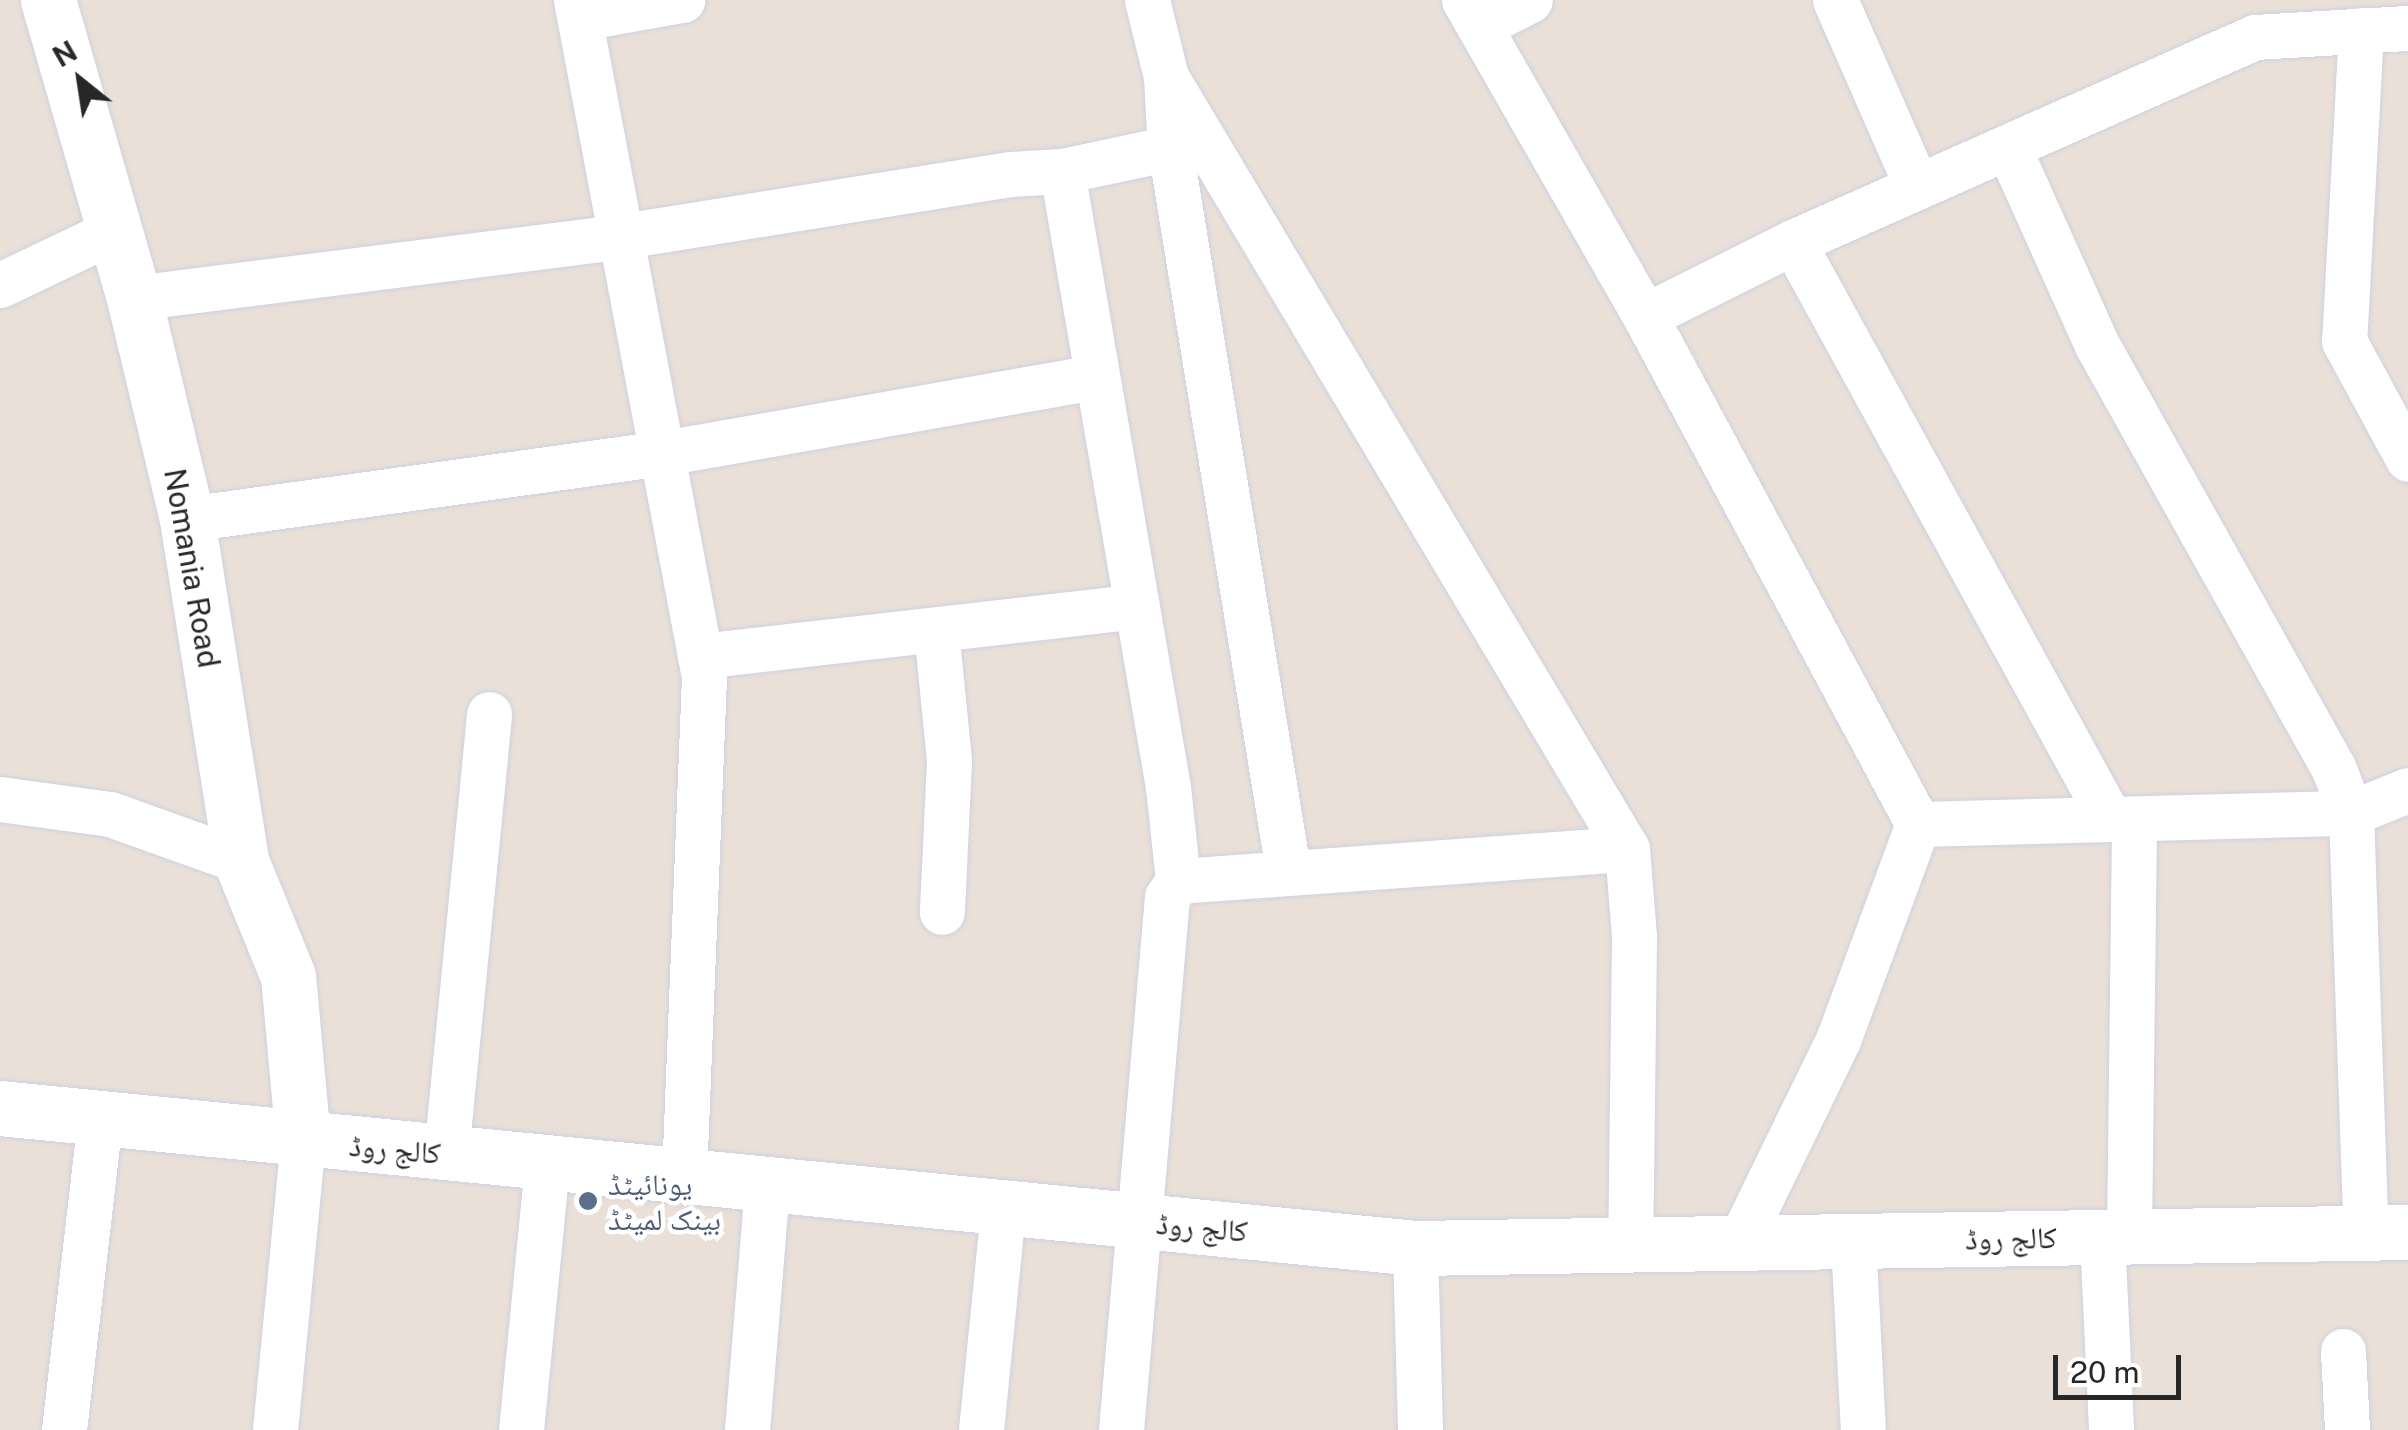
<!DOCTYPE html>
<meta charset="utf-8">
<style>
body{margin:0}
#map{position:relative;width:2408px;height:1430px;overflow:hidden;background:#ebe0d7;font-family:"Public Sans","Noto Naskh Arabic",sans-serif}
div>[style]{position:absolute}
.roads{filter:drop-shadow(0 0 2px #ccd2e2) drop-shadow(0 0 2px #ccd2e2)}
.street>*{height:45px;margin:-22.5px;padding:0 22.5px;transform-origin:22.5px;border-radius:22.5px;background:#fff}
.secondary>*{height:55px;margin:-27.5px;padding:0 27.5px;transform-origin:27.5px;border-radius:27.5px;background:#fff}
.dots>*{width:28px;height:28px;translate:-50% -50%;box-sizing:border-box;border:5px solid #fff;border-radius:50%}
span{translate:-50% -50%;white-space:nowrap;text-align:center;line-height:1.15;-webkit-text-stroke:9px #fff;paint-order:stroke}
.street-label{font-size:30px;color:#272727}
.service-label{font-size:30px;color:#4e5e75}
.left{translate:0 -50%;text-align:left}
.north{position:absolute;left:30px;top:30px;width:100px;height:100px;-webkit-text-stroke:8px #fff;paint-order:stroke;rotate:330deg;font-size:28px;font-weight:700;line-height:40px;text-align:center;color:#272727}
.north::after{content:'';display:block;margin:auto;width:35px;height:45px;background:#272727;clip-path:polygon(50% 0,100% 100%,50% 72%,0 100%)}
.scale{position:absolute;left:2053px;top:1355px;width:128px;height:45px;box-sizing:border-box;border:5px solid #272727;border-top:0;padding-left:12px;font-size:30px;line-height:35px;white-space:nowrap;color:#272727;-webkit-text-stroke:8px #fff;paint-order:stroke}
</style>
<div id="map">
<div class="roads">
<div class="street">
<i style="left:576px;top:0;width:689px;rotate:79.29deg"></i>
<i style="left:704px;top:677px;width:501px;rotate:92.29deg"></i>
<i style="left:1147px;top:0;width:79px;rotate:76.1deg"></i>
<i style="left:1166px;top:77px;width:71px;rotate:86.8deg"></i>
<i style="left:1170px;top:148px;width:732px;rotate:80.72deg"></i>
<i style="left:1464px;top:0;width:364px;rotate:60.2deg"></i>
<i style="left:1645px;top:316px;width:577px;rotate:61.75deg"></i>
<i style="left:1835px;top:0;width:204px;rotate:66.3deg"></i>
<i style="left:580px;top:18px;width:104px;rotate:-10deg"></i>
<i style="left:1479px;top:26px;width:57px;rotate:-27deg"></i>
<i style="left:2361px;top:30px;width:311px;rotate:93.1deg"></i>
<i style="left:2344px;top:341px;width:134px;rotate:61.5deg"></i>
<i style="left:1166px;top:77px;width:899px;rotate:59.16deg"></i>
<i style="left:1627px;top:849px;width:87px;rotate:85.4deg"></i>
<i style="left:1634px;top:936px;width:308px;rotate:90.7deg"></i>
<i style="left:2008px;top:147px;width:217px;rotate:65.8deg"></i>
<i style="left:2097px;top:345px;width:484px;rotate:60.8deg"></i>
<i style="left:2333px;top:767px;width:49px;rotate:68.6deg"></i>
<i style="left:2351px;top:813px;width:420px;rotate:88deg"></i>
<i style="left:1062px;top:171px;width:625px;rotate:80.24deg"></i>
<i style="left:1168px;top:787px;width:95px;rotate:83.9deg"></i>
<i style="left:1793px;top:242px;width:658px;rotate:61.22deg"></i>
<i style="left:0;top:285px;width:125px;rotate:-25.5deg"></i>
<i style="left:134px;top:298px;width:487px;rotate:-7.2deg"></i>
<i style="left:617px;top:237px;width:398px;rotate:-9.1deg"></i>
<i style="left:1010px;top:174px;width:52px;rotate:-3.3deg"></i>
<i style="left:1062px;top:171px;width:110px;rotate:-12deg"></i>
<i style="left:1645px;top:316px;width:165px;rotate:-26.6deg"></i>
<i style="left:1793px;top:242px;width:505px;rotate:-23.93deg"></i>
<i style="left:2255px;top:37px;width:153px;rotate:-3.4deg"></i>
<i style="left:187px;top:519px;width:475px;rotate:-7.9deg"></i>
<i style="left:658px;top:454px;width:443px;rotate:-10deg"></i>
<i style="left:936px;top:630px;width:132px;rotate:84.3deg"></i>
<i style="left:949px;top:761px;width:151px;rotate:92.7deg"></i>
<i style="left:700px;top:656px;width:439px;rotate:-6.5deg"></i>
<i style="left:0;top:799px;width:111px;rotate:7.8deg"></i>
<i style="left:110px;top:814px;width:139px;rotate:19.7deg"></i>
<i style="left:1918px;top:824px;width:433px;rotate:-1.5deg"></i>
<i style="left:2351px;top:813px;width:61px;rotate:-22deg"></i>
<i style="left:446px;top:1154px;width:442px;rotate:-84.4deg"></i>
<i style="left:2129px;top:1236px;width:417px;rotate:-89.3deg"></i>
<i style="left:2102px;top:1237px;width:193px;rotate:87.3deg"></i>
<i style="left:1853px;top:1241px;width:189px;rotate:87deg"></i>
<i style="left:1739px;top:1243px;width:226px;rotate:-64deg"></i>
<i style="left:1838px;top:1040px;width:230px;rotate:-69.7deg"></i>
<i style="left:1415px;top:1248px;width:182px;rotate:88.4deg"></i>
<i style="left:2343px;top:1351px;width:79px;rotate:87.1deg"></i>
<i style="left:64px;top:1430px;width:313px;rotate:-83.4deg"></i>
<i style="left:275px;top:1430px;width:290px;rotate:-84.5deg"></i>
<i style="left:521px;top:1430px;width:267px;rotate:-84.4deg"></i>
<i style="left:747px;top:1430px;width:244px;rotate:-85.3deg"></i>
<i style="left:981px;top:1430px;width:220px;rotate:-84.3deg"></i>
<i style="left:1121px;top:1430px;width:535px;rotate:-85.07deg"></i>
<i style="left:1167px;top:897px;width:19px;rotate:-55deg"></i>
<i style="left:1178px;top:881px;width:450px;rotate:-4.1deg"></i>
</div>
<div class="secondary">
<i style="left:48px;top:0;width:310px;rotate:73.9deg"></i>
<i style="left:134px;top:298px;width:227px;rotate:76.5deg"></i>
<i style="left:187px;top:519px;width:346px;rotate:81deg"></i>
<i style="left:241px;top:861px;width:124px;rotate:67.8deg"></i>
<i style="left:288px;top:976px;width:166px;rotate:84.8deg"></i>
<i style="left:0;top:1108px;width:1422px;rotate:5.65deg"></i>
<i style="left:1415px;top:1248px;width:993px;rotate:-0.92deg"></i>
</div>
</div>
<div class="dots">
<i style="left:588px;top:1201px;background:#5c6f8a"></i>
</div>
<div class="street-label">
<span style="left:192px;top:568px;rotate:80deg">Nomania Road</span>
<span style="left:395px;top:1149px;rotate:5deg">کالج روڈ</span>
<span style="left:1202px;top:1227px;rotate:5deg">کالج روڈ</span>
<span style="left:2011px;top:1238px;rotate:-1deg">کالج روڈ</span>
</div>
<div class="service-label">
<span class="left" style="left:608px;top:1201px">یونائیٹڈ<br>بینک لمیٹڈ</span>
</div>
<div class="north">N</div>
<div class="scale">20 m</div>
</div>
